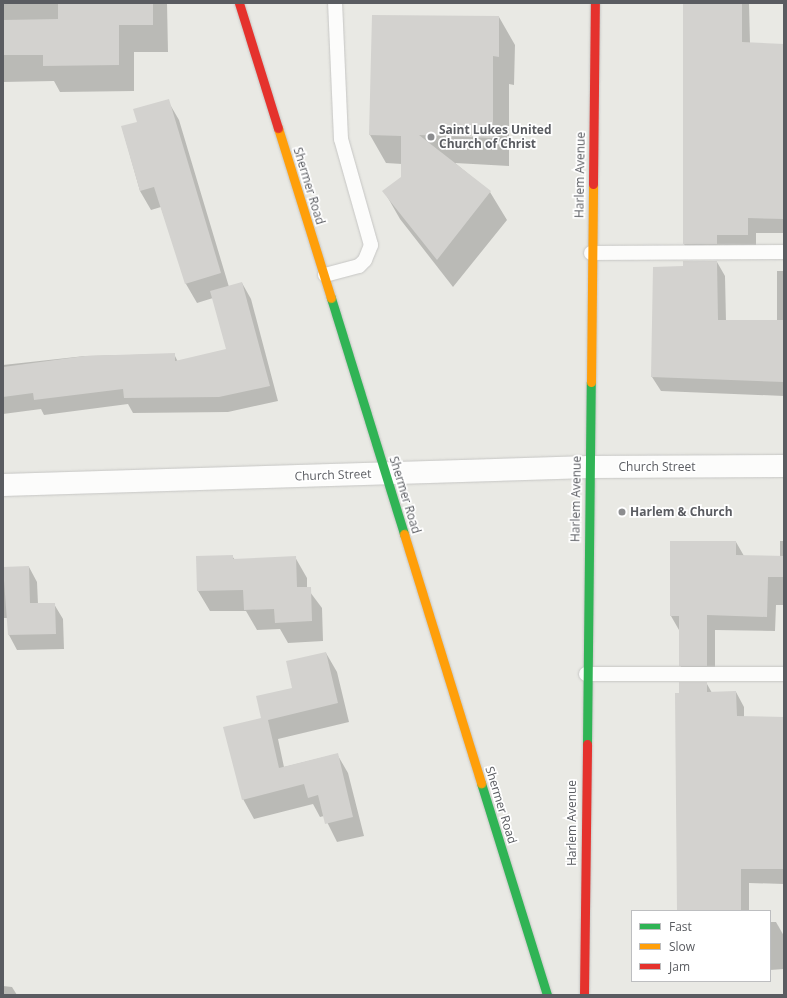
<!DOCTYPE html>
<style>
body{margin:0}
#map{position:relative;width:787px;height:998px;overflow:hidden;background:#e9e9e4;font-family:"Open Sans",sans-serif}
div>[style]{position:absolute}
.shadow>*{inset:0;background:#0003}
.building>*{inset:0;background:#d3d2cf}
.roads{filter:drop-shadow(0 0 1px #c6c6c4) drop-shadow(0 0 1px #c6c6c4)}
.lane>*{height:14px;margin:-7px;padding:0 7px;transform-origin:7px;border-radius:7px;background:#fcfcfb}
.street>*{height:22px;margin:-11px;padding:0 11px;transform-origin:11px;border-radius:11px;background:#fcfcfb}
.fast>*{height:9px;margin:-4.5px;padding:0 4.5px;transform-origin:4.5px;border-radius:4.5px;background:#30b455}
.slow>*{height:9px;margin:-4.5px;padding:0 4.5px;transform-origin:4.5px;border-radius:4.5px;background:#ff9f0a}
.jam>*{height:9px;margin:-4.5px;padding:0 4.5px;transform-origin:4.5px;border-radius:4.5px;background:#e5322d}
.dots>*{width:11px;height:11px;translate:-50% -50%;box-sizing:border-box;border:2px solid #fff;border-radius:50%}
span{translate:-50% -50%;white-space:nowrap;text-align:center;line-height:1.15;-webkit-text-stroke:3.5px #fff;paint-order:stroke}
.poi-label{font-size:12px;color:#5a5c61;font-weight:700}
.left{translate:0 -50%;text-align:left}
.street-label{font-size:12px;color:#5a5c61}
.frame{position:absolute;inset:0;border:4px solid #5a5c61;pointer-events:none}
.legend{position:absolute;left:631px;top:910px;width:140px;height:72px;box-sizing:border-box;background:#fff;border:1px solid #bdbec0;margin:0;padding:5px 7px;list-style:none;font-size:12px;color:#5a5c61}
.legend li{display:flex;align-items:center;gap:8px;height:20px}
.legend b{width:20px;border:1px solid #bdbec0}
</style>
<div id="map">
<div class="shadow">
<i style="clip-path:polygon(3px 3px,167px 3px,168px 52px,134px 52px,134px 91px,60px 92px,54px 81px,3px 82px)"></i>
<i style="clip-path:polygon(684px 3px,749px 3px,750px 43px,784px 45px,784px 233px,756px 233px,756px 250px,692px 259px,684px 244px)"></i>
<i style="clip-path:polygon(499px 17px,515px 45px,514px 85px,509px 84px,509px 166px,455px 163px,490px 192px,507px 220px,453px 287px,400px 219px,384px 191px,402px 177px,402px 164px,386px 163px,370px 135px)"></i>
<i style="clip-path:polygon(168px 101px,179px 120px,229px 287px,242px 283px,251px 299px,278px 401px,228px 412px,133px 413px,128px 404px,44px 415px,41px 409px,3px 414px,3px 365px,85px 356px,174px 354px,178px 362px,227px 350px,213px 298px,197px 303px,186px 284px,161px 207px,151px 210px,140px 191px,122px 127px,138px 123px)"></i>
<i style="clip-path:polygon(717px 262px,725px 276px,726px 321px,777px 321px,777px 271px,784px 271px,784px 396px,661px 391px,652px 377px,684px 267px)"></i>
<i style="clip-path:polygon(780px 541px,784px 541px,784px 605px,776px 605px,775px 631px,715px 630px,715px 680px,688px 680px,680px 665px,679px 630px,671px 616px,736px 542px,744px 556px,780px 557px)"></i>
<i style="clip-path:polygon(232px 556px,235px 560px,295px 557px,307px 578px,307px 588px,322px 608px,323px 641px,288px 643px,280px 629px,257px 630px,246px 611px,210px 611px,198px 591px,197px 557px)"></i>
<i style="clip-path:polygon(29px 567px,37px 582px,38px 604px,54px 604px,63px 619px,64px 649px,17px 650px,9px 635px,8px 618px,3px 618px,3px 568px)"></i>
<i style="clip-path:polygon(326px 653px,337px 672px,349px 722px,278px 739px,284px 767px,337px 754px,348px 773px,364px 836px,337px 842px,324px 816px,320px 817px,313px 804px,254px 819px,243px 799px,263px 719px)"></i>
<i style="clip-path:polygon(707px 684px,712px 693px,736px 692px,744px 707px,744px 717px,784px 718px,784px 884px,749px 883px,749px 911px,678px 911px,680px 694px)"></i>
<i style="clip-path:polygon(770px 922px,776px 922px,784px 936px,784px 969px,770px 970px)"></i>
<i style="clip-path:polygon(3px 986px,12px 987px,17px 995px,3px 995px)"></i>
</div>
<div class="building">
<i style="clip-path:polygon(58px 3px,153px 3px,153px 25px,119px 25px,119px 65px,43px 66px,43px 55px,3px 55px,3px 20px,58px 19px)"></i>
<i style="clip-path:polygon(683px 3px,742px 3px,742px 42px,784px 44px,784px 219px,748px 218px,748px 235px,717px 235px,717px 244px,683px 244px)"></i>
<i style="clip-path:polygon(372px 15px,499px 16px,499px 57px,493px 56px,493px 138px,419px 135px,491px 191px,437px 260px,382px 191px,401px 177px,401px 136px,369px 135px)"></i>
<i style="clip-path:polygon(169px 99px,221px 273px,185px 284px,154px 187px,140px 191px,121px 126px,137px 122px,133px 109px)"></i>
<i style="clip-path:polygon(683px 261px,717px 261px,718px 320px,784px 320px,784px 382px,651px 377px,653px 267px,683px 266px)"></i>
<i style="clip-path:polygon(242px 282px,270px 386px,219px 397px,124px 398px,123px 389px,34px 400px,33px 393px,3px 397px,3px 367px,85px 356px,175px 353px,175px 361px,226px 349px,210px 291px)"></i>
<i style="clip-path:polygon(670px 541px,736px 541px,736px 555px,784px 556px,784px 577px,768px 577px,767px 617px,707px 615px,707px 666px,679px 666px,679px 616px,670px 616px)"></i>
<i style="clip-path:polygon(233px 555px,233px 559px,296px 556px,297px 587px,311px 587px,312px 621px,275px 623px,274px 609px,244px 610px,243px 590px,197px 591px,196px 556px)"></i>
<i style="clip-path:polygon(29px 566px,30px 603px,55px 603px,56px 634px,8px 635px,3px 567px)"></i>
<i style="clip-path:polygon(326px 652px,338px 703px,268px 720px,279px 768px,338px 753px,353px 817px,325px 824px,318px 795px,308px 798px,304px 784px,242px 800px,223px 727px,261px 718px,256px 696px,292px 688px,286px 661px)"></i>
<i style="clip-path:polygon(679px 682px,707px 682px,707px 692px,736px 691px,737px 716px,784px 717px,784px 869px,741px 869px,741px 911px,677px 911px,675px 693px,679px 693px)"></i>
</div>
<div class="roads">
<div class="lane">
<i style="left:591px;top:253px;width:193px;rotate:-0.3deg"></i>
<i style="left:325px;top:275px;width:35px;rotate:-15deg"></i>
<i style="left:359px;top:266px;width:8px;rotate:-45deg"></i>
<i style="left:365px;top:260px;width:16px;rotate:-68deg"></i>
<i style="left:371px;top:245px;width:110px;rotate:-105.8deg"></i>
<i style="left:341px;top:139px;width:136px;rotate:-92.5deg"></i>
<i style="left:586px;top:674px;width:198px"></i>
</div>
<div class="street">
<i style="left:3px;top:485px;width:586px;rotate:-1.76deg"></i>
<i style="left:589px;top:467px;width:195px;rotate:-0.3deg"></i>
</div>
<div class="fast">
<i style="left:331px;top:298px;width:247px;rotate:72.8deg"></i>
<i style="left:587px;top:744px;width:362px;rotate:-89.4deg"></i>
<i style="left:481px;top:783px;width:222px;rotate:72.7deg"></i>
</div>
<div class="slow">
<i style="left:278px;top:128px;width:178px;rotate:72.7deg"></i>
<i style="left:591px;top:382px;width:198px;rotate:-89.4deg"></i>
<i style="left:404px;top:534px;width:261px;rotate:72.8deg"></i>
</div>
<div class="jam">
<i style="left:239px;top:3px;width:131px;rotate:72.7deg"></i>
<i style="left:593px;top:184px;width:181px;rotate:-89.4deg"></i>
<i style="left:584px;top:995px;width:251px;rotate:-89.3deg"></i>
</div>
</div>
<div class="dots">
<i style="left:431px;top:137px;background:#8c8d8f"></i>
<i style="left:622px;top:512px;background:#8c8d8f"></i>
</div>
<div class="poi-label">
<span class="left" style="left:439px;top:137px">Saint Lukes United<br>Church of Christ</span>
<span class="left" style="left:630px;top:512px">Harlem &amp; Church</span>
</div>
<div class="street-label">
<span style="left:580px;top:175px;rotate:-89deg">Harlem Avenue</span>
<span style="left:309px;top:186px;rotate:73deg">Shermer Road</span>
<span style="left:657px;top:467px">Church Street</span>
<span style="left:333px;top:475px;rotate:-2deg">Church Street</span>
<span style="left:405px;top:495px;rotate:73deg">Shermer Road</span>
<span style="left:576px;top:499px;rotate:-89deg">Harlem Avenue</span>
<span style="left:501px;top:805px;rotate:73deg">Shermer Road</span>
<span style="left:572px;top:823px;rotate:-90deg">Harlem Avenue</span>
</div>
<div class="frame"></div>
<ul class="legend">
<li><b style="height:5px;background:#30b455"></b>Fast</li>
<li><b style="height:5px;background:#ff9f0a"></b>Slow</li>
<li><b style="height:5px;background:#e5322d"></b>Jam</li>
</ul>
</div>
